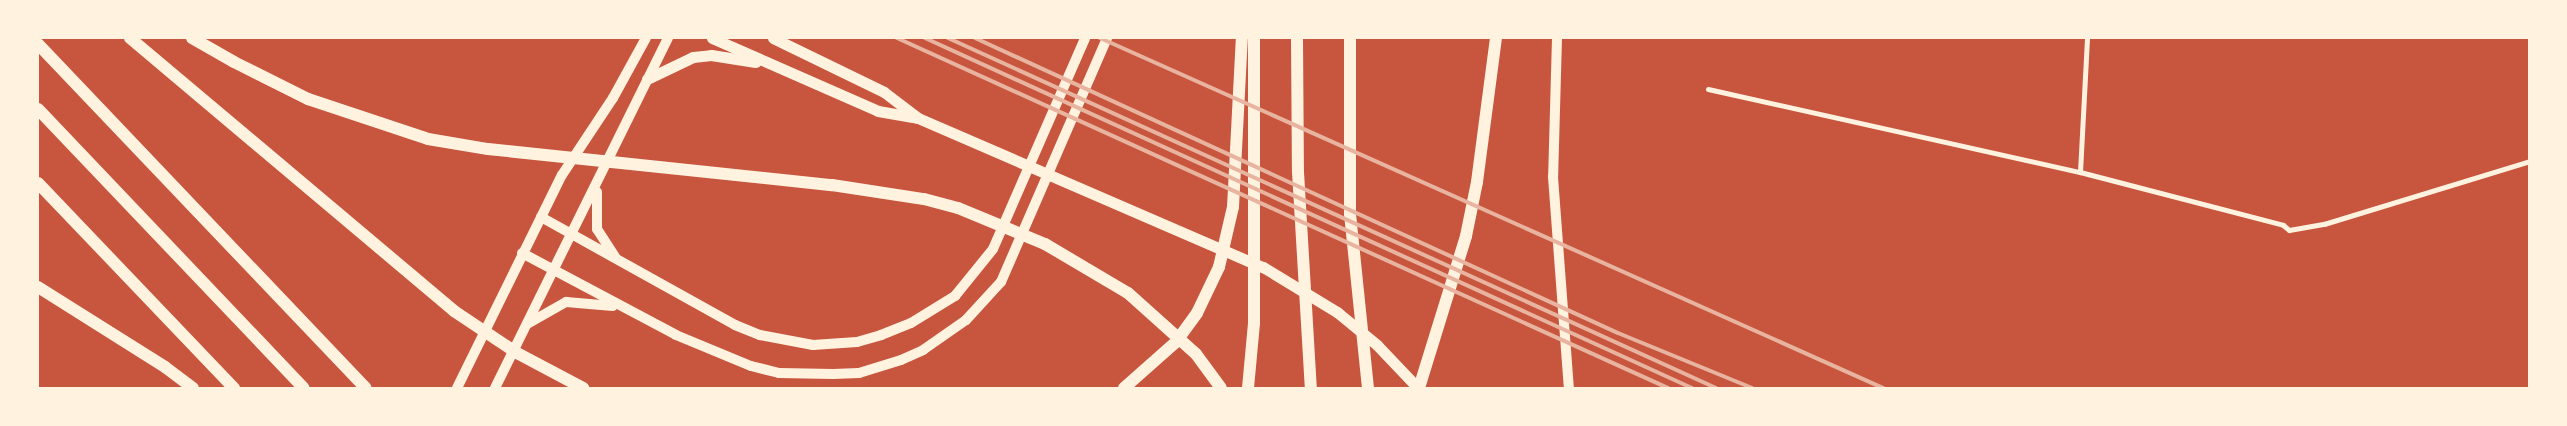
<!DOCTYPE html>
<style>
body{margin:0}
#map{position:relative;width:2567px;height:426px;overflow:hidden;background:#c8553d;font-family:Manrope,sans-serif}
div>[style]{position:absolute}
.minor>*{height:5px;margin:-2.5px;padding:0 2.5px;transform-origin:2.5px;border-radius:2.5px;background:#fff3e0}
.secondary>*{height:10px;margin:-5px;padding:0 5px;transform-origin:5px;border-radius:5px;background:#fff3e0}
.primary>*{height:11px;margin:-5.5px;padding:0 5.5px;transform-origin:5.5px;border-radius:5.5px;background:#fff3e0}
.motorway>*{height:12px;margin:-6px;padding:0 6px;transform-origin:6px;border-radius:6px;background:#fff3e0}
.rail>*{height:4px;margin:-2px;padding:0 2px;transform-origin:2px;border-radius:2px;background:#e9b49f}
span{translate:-50% -50%;white-space:nowrap;text-align:center;line-height:1.15;-webkit-text-stroke:4px #fff3e0;paint-order:stroke}
.frame{position:absolute;inset:0;border:39px solid #fff3e0;pointer-events:none}
</style>
<div id="map">
<div class="minor">
<i style="left:1708px;top:89px;width:381px;rotate:12.6deg"></i>
<i style="left:2080px;top:172px;width:210px;rotate:14.6deg"></i>
<i style="left:2283px;top:225px;width:8px;rotate:40deg"></i>
<i style="left:2289px;top:230px;width:36px;rotate:-10deg"></i>
<i style="left:2324px;top:224px;width:215px;rotate:-17deg"></i>
<i style="left:2080px;top:172px;width:134px;rotate:-87deg"></i>
</div>
<div class="secondary">
<i style="left:1557px;top:38px;width:139px;rotate:91.6deg"></i>
<i style="left:1553px;top:177px;width:212px;rotate:85.7deg"></i>
<i style="left:597px;top:192px;width:37px;rotate:90deg"></i>
<i style="left:597px;top:229px;width:33px;rotate:57deg"></i>
<i style="left:541px;top:217px;width:222px;rotate:29.1deg"></i>
<i style="left:735px;top:325px;width:27px;rotate:22deg"></i>
<i style="left:760px;top:335px;width:54px;rotate:10.7deg"></i>
<i style="left:813px;top:345px;width:44px;rotate:-3.9deg"></i>
<i style="left:857px;top:342px;width:25px;rotate:-16deg"></i>
<i style="left:881px;top:335px;width:32px;rotate:-22deg"></i>
<i style="left:911px;top:323px;width:52px;rotate:-31.5deg"></i>
<i style="left:955px;top:296px;width:60px;rotate:-51deg"></i>
<i style="left:993px;top:249px;width:230px;rotate:-66.4deg"></i>
<i style="left:522px;top:253px;width:174px;rotate:28deg"></i>
<i style="left:676px;top:335px;width:81px;rotate:22.5deg"></i>
<i style="left:751px;top:366px;width:29px;rotate:14deg"></i>
<i style="left:779px;top:373px;width:54px;rotate:1.1deg"></i>
<i style="left:833px;top:374px;width:26px;rotate:-2deg"></i>
<i style="left:859px;top:373px;width:44px;rotate:-17.2deg"></i>
<i style="left:901px;top:360px;width:24px;rotate:-24deg"></i>
<i style="left:923px;top:350px;width:52px;rotate:-34.9deg"></i>
<i style="left:966px;top:320px;width:52px;rotate:-47.4deg"></i>
<i style="left:1001px;top:282px;width:266px;rotate:-66.5deg"></i>
<i style="left:529px;top:323px;width:43px;rotate:-29.6deg"></i>
<i style="left:566px;top:302px;width:47px;rotate:4.9deg"></i>
<i style="left:457px;top:388px;width:237px;rotate:-63.8deg"></i>
<i style="left:562px;top:175px;width:92px;rotate:-56.5deg"></i>
<i style="left:613px;top:98px;width:68px;rotate:-61.2deg"></i>
<i style="left:495px;top:388px;width:390px;rotate:-63.7deg"></i>
</div>
<div class="primary">
<i style="left:712px;top:38px;width:181px;rotate:23.7deg"></i>
<i style="left:878px;top:111px;width:41px;rotate:9.9deg"></i>
<i style="left:918px;top:118px;width:376px;rotate:23.4deg"></i>
<i style="left:1263px;top:267px;width:87px;rotate:31.3deg"></i>
<i style="left:1337px;top:312px;width:52px;rotate:39.5deg"></i>
<i style="left:1377px;top:345px;width:59px;rotate:46.4deg"></i>
<i style="left:773px;top:38px;width:123px;rotate:25.9deg"></i>
<i style="left:884px;top:92px;width:43px;rotate:37.4deg"></i>
<i style="left:647px;top:79px;width:51px;rotate:-25.6deg"></i>
<i style="left:693px;top:57px;width:18px;rotate:-6deg"></i>
<i style="left:711px;top:55px;width:45px;rotate:9deg"></i>
</div>
<div class="motorway">
<i style="left:130px;top:38px;width:424px;rotate:40.1deg"></i>
<i style="left:454px;top:311px;width:76px;rotate:33.7deg"></i>
<i style="left:517px;top:353px;width:75px;rotate:27.9deg"></i>
<i style="left:192px;top:38px;width:48px;rotate:29.7deg"></i>
<i style="left:234px;top:62px;width:83px;rotate:26.6deg"></i>
<i style="left:308px;top:99px;width:126px;rotate:18.4deg"></i>
<i style="left:428px;top:139px;width:61px;rotate:9.5deg"></i>
<i style="left:488px;top:149px;width:346px;rotate:6deg"></i>
<i style="left:832px;top:185px;width:93px;rotate:8.7deg"></i>
<i style="left:924px;top:199px;width:35px;rotate:15deg"></i>
<i style="left:958px;top:208px;width:94px;rotate:22.5deg"></i>
<i style="left:1045px;top:244px;width:96px;rotate:30.6deg"></i>
<i style="left:1128px;top:293px;width:91px;rotate:41.9deg"></i>
<i style="left:1196px;top:354px;width:42px;rotate:53.7deg"></i>
<i style="left:1297px;top:38px;width:134px;rotate:89.6deg"></i>
<i style="left:1298px;top:172px;width:216px;rotate:86.6deg"></i>
<i style="left:1350px;top:38px;width:176px;rotate:90deg"></i>
<i style="left:1350px;top:214px;width:175px;rotate:84.1deg"></i>
<i style="left:38px;top:44px;width:475px;rotate:46.4deg"></i>
<i style="left:38px;top:109px;width:385px;rotate:46.4deg"></i>
<i style="left:38px;top:183px;width:284px;rotate:46.3deg"></i>
<i style="left:38px;top:287px;width:150px;rotate:32.2deg"></i>
<i style="left:165px;top:367px;width:35px;rotate:37deg"></i>
<i style="left:1124px;top:388px;width:69px;rotate:-41.5deg"></i>
<i style="left:1176px;top:342px;width:36px;rotate:-54deg"></i>
<i style="left:1197px;top:313px;width:51px;rotate:-64.4deg"></i>
<i style="left:1219px;top:267px;width:62px;rotate:-76.9deg"></i>
<i style="left:1233px;top:207px;width:169px;rotate:-87deg"></i>
<i style="left:1248px;top:388px;width:65px;rotate:-84.7deg"></i>
<i style="left:1254px;top:323px;width:285px;rotate:-90deg"></i>
<i style="left:1419px;top:388px;width:159px;rotate:-72.8deg"></i>
<i style="left:1466px;top:236px;width:55px;rotate:-78.5deg"></i>
<i style="left:1477px;top:182px;width:145px;rotate:-82.5deg"></i>
</div>
<div class="rail">
<i style="left:897px;top:38px;width:847px;rotate:24.42deg"></i>
<i style="left:925px;top:38px;width:843px;rotate:24.53deg"></i>
<i style="left:948px;top:38px;width:844px;rotate:24.5deg"></i>
<i style="left:975px;top:38px;width:707px;rotate:24.65deg"></i>
<i style="left:1618px;top:333px;width:145px;rotate:22.3deg"></i>
<i style="left:1100px;top:38px;width:858px;rotate:24.08deg"></i>
</div>
<div class="frame"></div>
</div>
